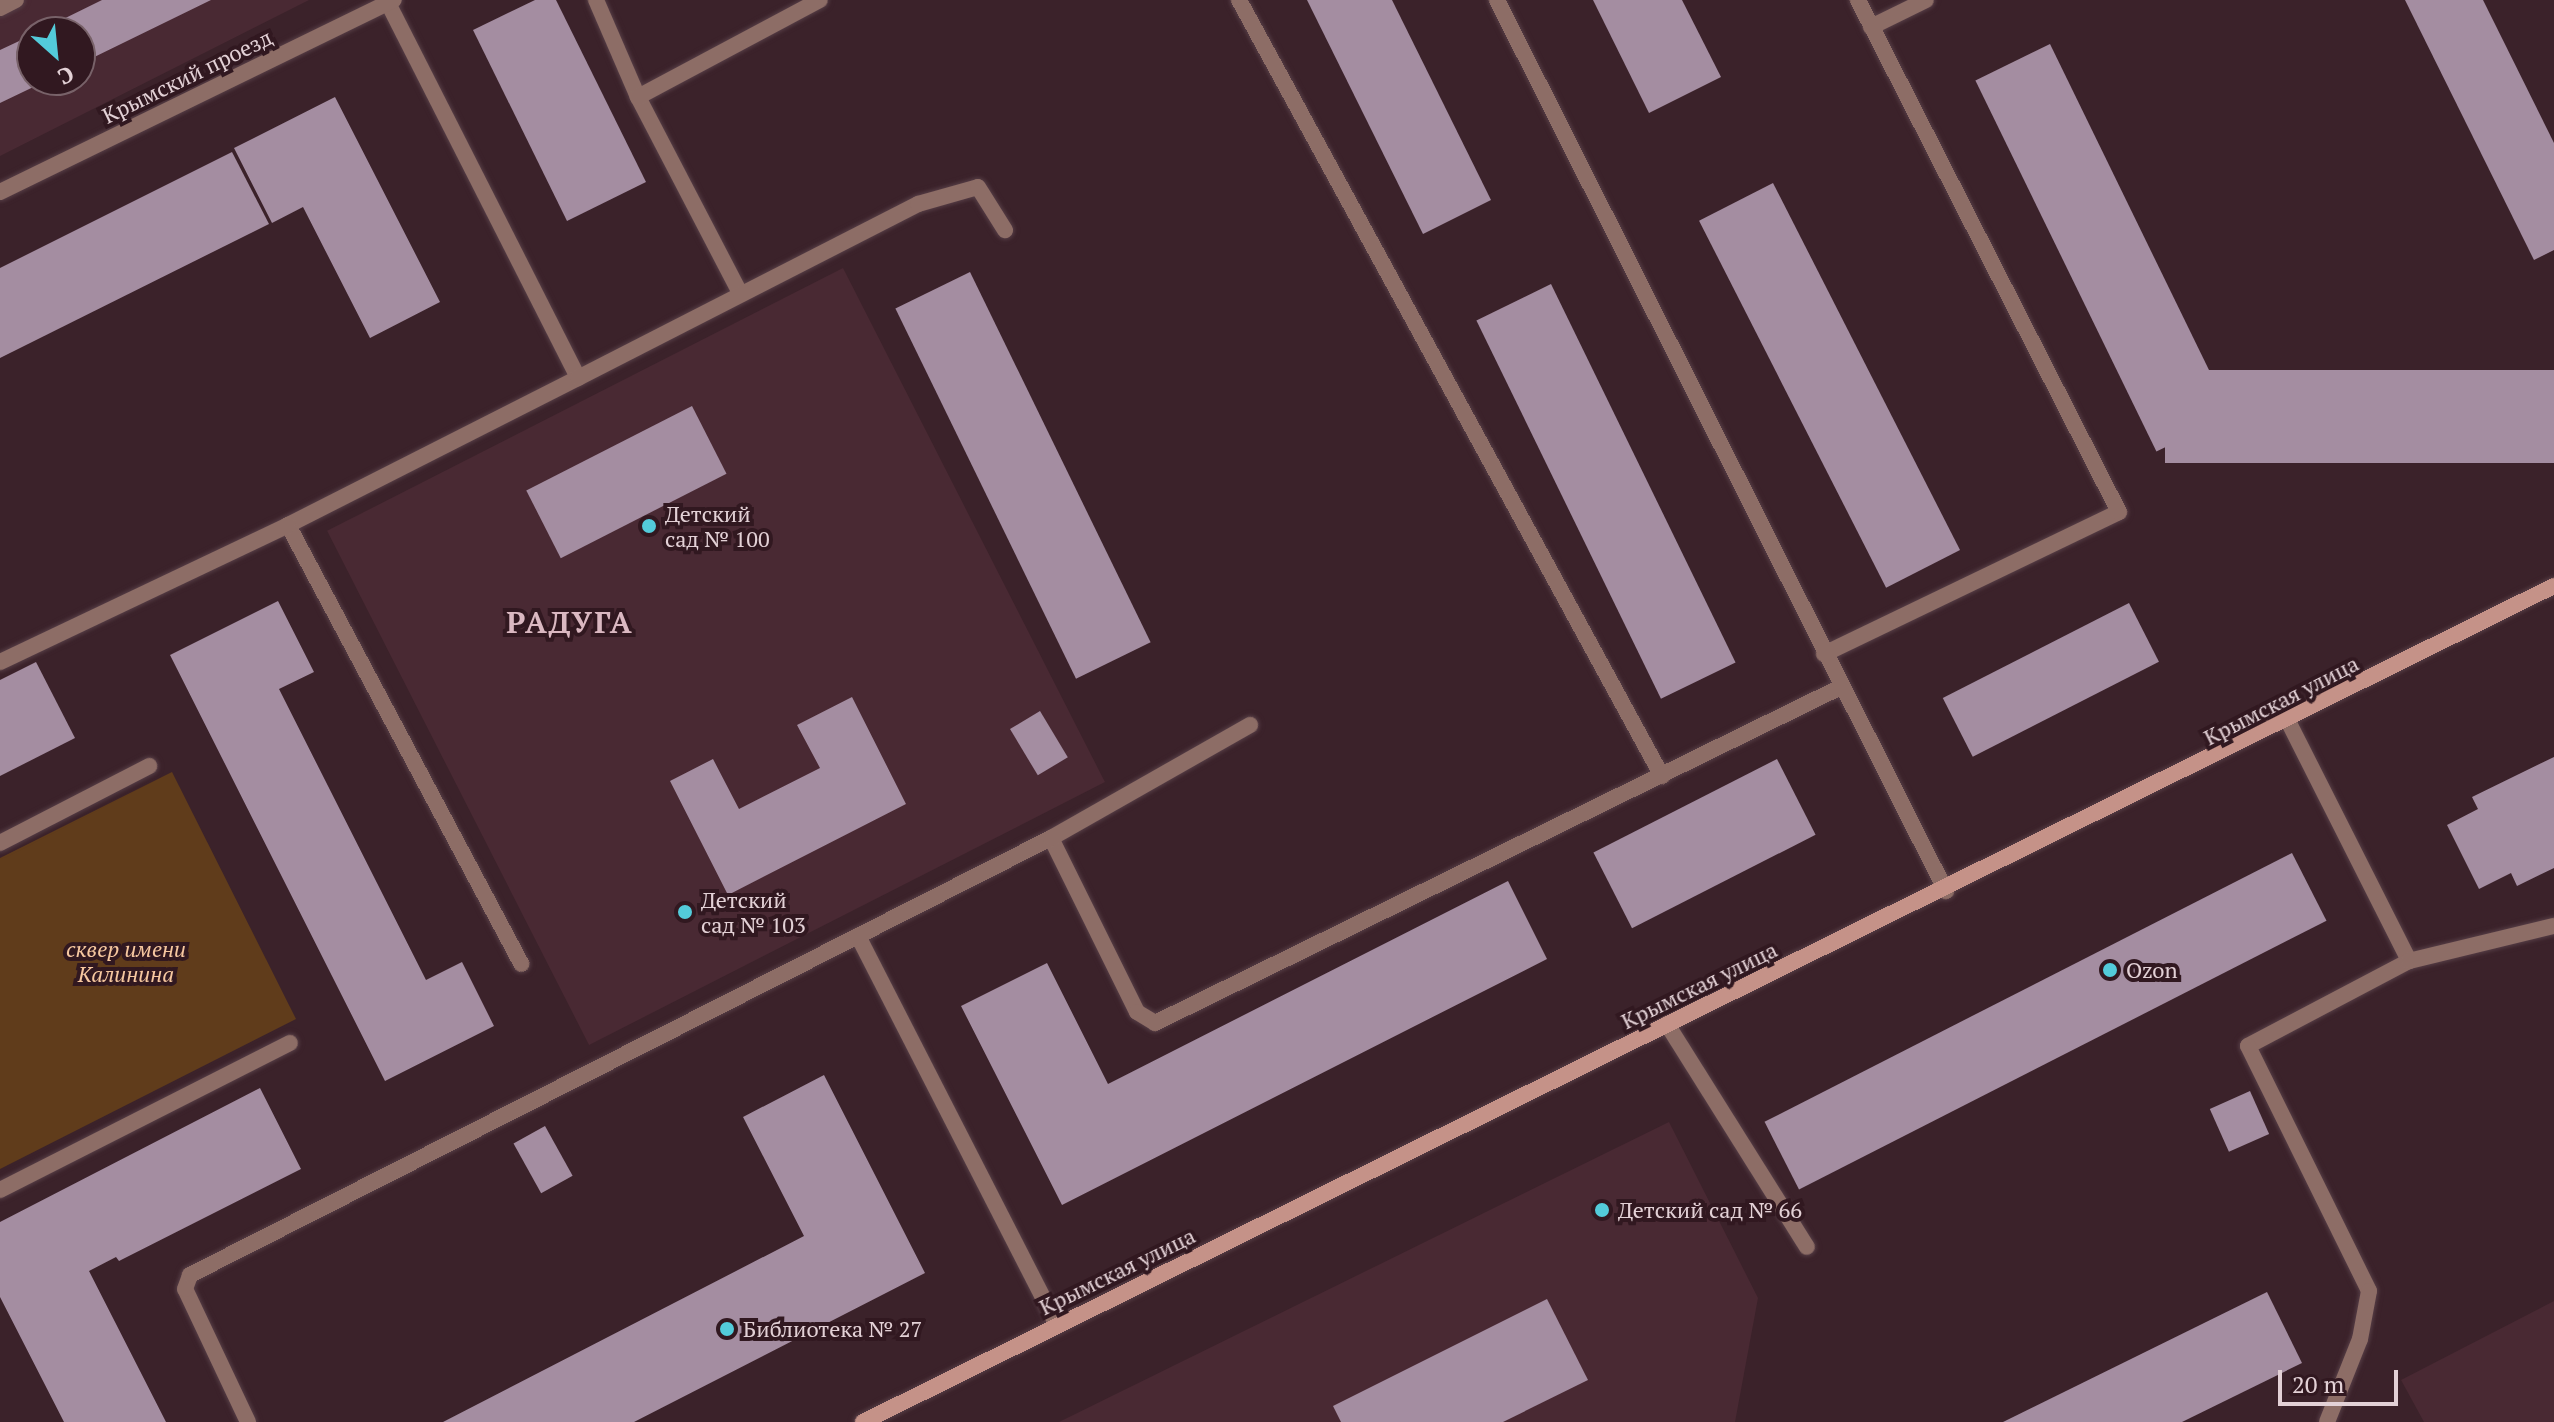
<!DOCTYPE html>
<meta charset="utf-8">
<style>
body{margin:0}
#map{position:relative;width:2554px;height:1422px;overflow:hidden;background:#3b222a;font-family:"PT Serif",serif}
div>[style]{position:absolute}
.built>*{inset:0;background:#492933;transform-origin:0 0}
.green>*{inset:0;background:#603c1b}
.building>*{inset:0;background:#a48da1;transform-origin:0 0}
.roads{filter:drop-shadow(0 0 2px #563e46) drop-shadow(0 0 2px #563e46)}
.service>*{height:16px;margin:-8px;padding:0 8px;transform-origin:8px;border-radius:8px;background:#8d6d66}
.minor>*{height:16px;margin:-8px;padding:0 8px;transform-origin:8px;border-radius:8px;background:#8d6d66}
.secondary>*{height:16px;margin:-8px;padding:0 8px;transform-origin:8px;border-radius:8px;background:#c59288}
.dots>*{width:22px;height:22px;translate:-50% -50%;box-sizing:border-box;border:4px solid #311820;border-radius:50%}
span{translate:-50% -50%;white-space:nowrap;text-align:center;line-height:1.15;-webkit-text-stroke:8px #311820;paint-order:stroke}
.street-label{font-size:22px;color:#e3d1d6}
.poi-label{font-size:22px;color:#e3d1d6}
.left{translate:0 -50%;text-align:left}
.park-label{font-size:22px;color:#f7c8a0;font-style:italic}
.district-label{font-size:30px;color:#dab8c1;font-weight:700;letter-spacing:2px}
.north{position:absolute;left:16px;top:16px;width:80px;height:80px;box-sizing:border-box;background:#311820;border:2px solid #786269;border-radius:50%;rotate:153deg;font-size:22px;font-weight:700;line-height:32px;text-align:center;color:#e3d1d6}
.north::after{content:'';display:block;margin:auto;width:28px;height:36px;background:#53cbda;clip-path:polygon(50% 0,100% 100%,50% 72%,0 100%)}
.scale{position:absolute;left:2278px;top:1370px;width:120px;height:36px;box-sizing:border-box;border:4px solid #e3d1d6;border-top:0;padding-left:10px;font-size:24px;line-height:28px;white-space:nowrap;color:#e3d1d6;-webkit-text-stroke:6px #311820;paint-order:stroke}
</style>
<div id="map">
<div class="built">
<i style="clip-path:polygon(evenodd,0 0,309px 0,0 156px,0 0,32px 32px,80px 32px,80px 80px,32px 80px,32px 32px)"></i>
<i style="left:843px;top:268px;width:577px;height:579px;rotate:63deg"></i>
<i style="clip-path:polygon(1669px 1122px,1758px 1298px,1735px 1422px,1059px 1422px)"></i>
<i style="clip-path:polygon(2554px 1301px,2554px 1422px,2424px 1422px,2401px 1380px)"></i>
</div>
<div class="green">
<i style="clip-path:polygon(172px 772px,296px 1019px,0 1169px,0 858px)"></i>
</div>
<div class="building">
<i style="clip-path:polygon(102px 0,211px 0,80px 64px,80px 32px,37px 32px)"></i>
<i style="clip-path:polygon(535px 0,556px 0,646px 182px,567px 221px,473px 30px)"></i>
<i style="clip-path:polygon(1307px 0,1392px 0,1491px 200px,1423px 234px)"></i>
<i style="clip-path:polygon(1593px 0,1682px 0,1721px 77px,1649px 113px)"></i>
<i style="clip-path:polygon(2405px 0,2483px 0,2554px 143px,2554px 250px,2534px 260px)"></i>
<i style="clip-path:polygon(32px 35px,32px 80px,48px 80px,0 103px,0 50px)"></i>
<i style="left:2050px;top:44px;width:413px;height:83px;rotate:64deg"></i>
<i style="clip-path:polygon(335px 97px,440px 302px,370px 338px,303px 207px,272px 223px,234px 148px)"></i>
<i style="clip-path:polygon(232px 152px,269px 224px,0 358px,0 268px)"></i>
<i style="left:1773px;top:183px;width:412px;height:83px;rotate:63deg"></i>
<i style="left:970px;top:272px;width:412px;height:83px;rotate:64deg"></i>
<i style="left:1551px;top:284px;width:421px;height:83px;rotate:64deg"></i>
<i style="left:2554px;top:370px;width:93px;height:389px;rotate:90deg"></i>
<i style="left:692px;top:406px;width:76px;height:186px;rotate:63deg"></i>
<i style="clip-path:polygon(278px 601px,314px 672px,279px 689px,426px 980px,462px 962px,494px 1026px,385px 1081px,170px 655px)"></i>
<i style="left:2129px;top:603px;width:66px;height:209px;rotate:63deg"></i>
<i style="clip-path:polygon(36px 662px,75px 738px,0 776px,0 680px)"></i>
<i style="clip-path:polygon(852px 697px,906px 804px,728px 895px,670px 781px,713px 759px,739px 809px,820px 768px,797px 725px)"></i>
<i style="left:1040px;top:711px;width:54px;height:35px;rotate:59deg"></i>
<i style="clip-path:polygon(2554px 757px,2554px 868px,2517px 886px,2511px 873px,2479px 889px,2447px 825px,2478px 809px,2472px 797px)"></i>
<i style="left:1777px;top:759px;width:85px;height:206px;rotate:63deg"></i>
<i style="left:2292px;top:853px;width:76px;height:592px;rotate:63deg"></i>
<i style="clip-path:polygon(1508px 881px,1547px 959px,1062px 1205px,961px 1006px,1047px 963px,1108px 1084px)"></i>
<i style="clip-path:polygon(824px 1075px,925px 1273px,634px 1422px,443px 1422px,804px 1236px,743px 1117px)"></i>
<i style="clip-path:polygon(260px 1088px,301px 1169px,119px 1261px,116px 1257px,89px 1271px,166px 1422px,64px 1422px,0 1297px,0 1222px)"></i>
<i style="left:2250px;top:1091px;width:47px;height:44px;rotate:66deg"></i>
<i style="left:545px;top:1126px;width:57px;height:36px;rotate:61deg"></i>
<i style="clip-path:polygon(2267px 1292px,2302px 1363px,2182px 1422px,2003px 1422px)"></i>
<i style="clip-path:polygon(1547px 1299px,1588px 1380px,1503px 1422px,1341px 1422px,1333px 1406px)"></i>
</div>
<div class="roads">
<div class="service">
<i style="left:596px;top:0;width:106px;rotate:66.6deg"></i>
<i style="left:638px;top:97px;width:221px;rotate:62.5deg"></i>
<i style="left:1239px;top:0;width:884px;rotate:61.41deg"></i>
<i style="left:388px;top:3px;width:420px;rotate:63.1deg"></i>
<i style="left:578px;top:378px;width:325px;rotate:153.1deg"></i>
<i style="left:288px;top:525px;width:497px;rotate:62deg"></i>
<i style="left:0;top:8px;width:18px;rotate:-27deg"></i>
<i style="left:1871px;top:27px;width:61px;rotate:-26.1deg"></i>
<i style="left:638px;top:97px;width:206px;rotate:-28.1deg"></i>
<i style="left:578px;top:378px;width:382px;rotate:-27.1deg"></i>
<i style="left:918px;top:204px;width:62px;rotate:-15.8deg"></i>
<i style="left:978px;top:187px;width:51px;rotate:57.9deg"></i>
<i style="left:1824px;top:654px;width:327px;rotate:-25.7deg"></i>
<i style="left:2119px;top:512px;width:575px;rotate:-117.01deg"></i>
<i style="left:0;top:662px;width:319px;rotate:-25.4deg"></i>
<i style="left:2288px;top:721px;width:269px;rotate:63.2deg"></i>
<i style="left:2409px;top:961px;width:182px;rotate:152.2deg"></i>
<i style="left:2248px;top:1046px;width:273px;rotate:63.7deg"></i>
<i style="left:2369px;top:1291px;width:49px;rotate:100.6deg"></i>
<i style="left:2360px;top:1339px;width:89px;rotate:111.7deg"></i>
<i style="left:1051px;top:838px;width:194px;rotate:63.7deg"></i>
<i style="left:1137px;top:1012px;width:21px;rotate:31deg"></i>
<i style="left:1155px;top:1023px;width:764px;rotate:-26.1deg"></i>
<i style="left:0;top:843px;width:168px;rotate:-27.3deg"></i>
<i style="left:858px;top:936px;width:437px;rotate:62.9deg"></i>
<i style="left:2409px;top:961px;width:149px;rotate:-13.6deg"></i>
<i style="left:1667px;top:1024px;width:263px;rotate:57.9deg"></i>
<i style="left:0;top:1190px;width:325px;rotate:-26.9deg"></i>
<i style="left:248px;top:1422px;width:147px;rotate:-115.3deg"></i>
<i style="left:185px;top:1289px;width:15px;rotate:-70deg"></i>
<i style="left:190px;top:1275px;width:966px;rotate:-26.91deg"></i>
<i style="left:1051px;top:838px;width:229px;rotate:-29.6deg"></i>
</div>
<div class="minor">
<i style="left:1497px;top:0;width:998px;rotate:63.26deg"></i>
<i style="left:0;top:192px;width:438px;rotate:-26deg"></i>
</div>
<div class="secondary">
<i style="left:863px;top:1422px;width:1886px;rotate:-26.31deg"></i>
</div>
</div>
<div class="dots">
<i style="left:649px;top:526px;background:#53cbda"></i>
<i style="left:685px;top:912px;background:#53cbda"></i>
<i style="left:2110px;top:970px;background:#53cbda"></i>
<i style="left:1602px;top:1210px;background:#53cbda"></i>
<i style="left:727px;top:1329px;background:#53cbda"></i>
</div>
<div class="street-label">
<span style="left:187px;top:76px;rotate:-26deg">Крымский проезд</span>
<span style="left:2281px;top:700px;rotate:-27deg">Крымская улица</span>
<span style="left:1699px;top:985px;rotate:-26deg">Крымская улица</span>
<span style="left:1117px;top:1271px;rotate:-26deg">Крымская улица</span>
</div>
<div class="poi-label">
<span class="left" style="left:665px;top:526px">Детский<br>сад № 100</span>
<span class="left" style="left:701px;top:912px">Детский<br>сад № 103</span>
<span class="left" style="left:2126px;top:970px">Ozon</span>
<span class="left" style="left:1618px;top:1210px">Детский сад № 66</span>
<span class="left" style="left:743px;top:1329px">Библиотека № 27</span>
</div>
<div class="park-label">
<span style="left:126px;top:961px">сквер имени<br>Калинина</span>
</div>
<div class="district-label">
<span style="left:570px;top:622px">РАДУГА</span>
</div>
<div class="north">С</div>
<div class="scale">20 m</div>
</div>
